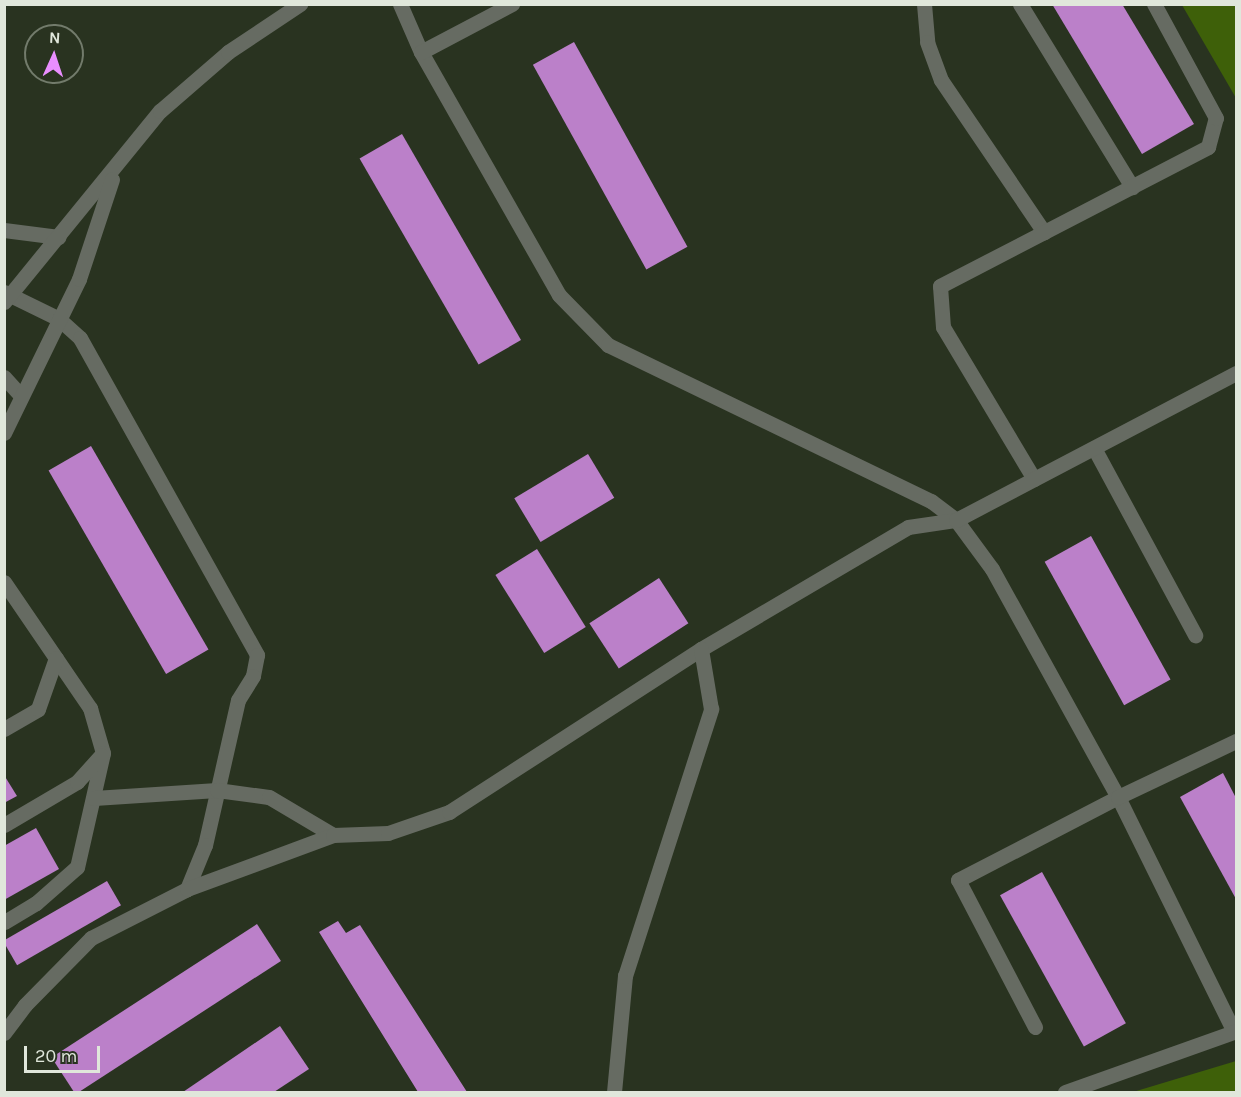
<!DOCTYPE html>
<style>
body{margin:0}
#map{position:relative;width:1241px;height:1097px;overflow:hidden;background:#293320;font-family:Karla,sans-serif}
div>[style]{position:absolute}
.green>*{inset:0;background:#3e6009}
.building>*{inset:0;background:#bb80c9;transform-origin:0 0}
.minor>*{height:15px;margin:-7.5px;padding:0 7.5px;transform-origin:7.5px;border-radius:7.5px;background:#666b62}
span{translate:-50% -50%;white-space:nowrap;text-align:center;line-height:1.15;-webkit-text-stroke:6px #293320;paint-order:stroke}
.frame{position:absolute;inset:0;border:6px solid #e0e7db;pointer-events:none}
.north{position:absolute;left:24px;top:24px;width:60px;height:60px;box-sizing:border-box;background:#293320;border:2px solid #727b6b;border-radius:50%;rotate:3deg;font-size:16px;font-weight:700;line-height:24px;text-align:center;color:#e0e7db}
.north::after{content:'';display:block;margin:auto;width:21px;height:27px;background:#e98efe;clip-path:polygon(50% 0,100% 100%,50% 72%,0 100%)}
.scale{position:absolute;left:24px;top:1046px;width:76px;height:27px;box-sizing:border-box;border:3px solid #e0e7db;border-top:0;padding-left:8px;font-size:18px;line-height:21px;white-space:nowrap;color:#e0e7db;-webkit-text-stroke:4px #293320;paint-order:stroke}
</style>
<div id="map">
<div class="green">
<i style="clip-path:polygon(1182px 5px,1236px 5px,1236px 98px)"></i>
<i style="clip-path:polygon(1236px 1061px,1236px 1092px,1133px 1092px)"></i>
</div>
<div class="building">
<i style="clip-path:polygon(1052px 4px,1122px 4px,1194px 124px,1142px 154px)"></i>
<i style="left:574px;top:42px;width:234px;height:47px;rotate:61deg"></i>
<i style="left:402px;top:134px;width:238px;height:49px;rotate:60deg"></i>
<i style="left:91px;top:446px;width:235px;height:49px;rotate:60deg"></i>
<i style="left:588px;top:454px;width:51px;height:86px;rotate:59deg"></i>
<i style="left:1091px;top:536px;width:164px;height:53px;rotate:61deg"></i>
<i style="left:537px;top:549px;width:92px;height:49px;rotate:58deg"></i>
<i style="left:659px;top:578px;width:54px;height:83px;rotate:57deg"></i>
<i style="clip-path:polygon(1223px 773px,1236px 798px,1236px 899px,1180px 797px)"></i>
<i style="clip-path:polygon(4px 775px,17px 796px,4px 803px)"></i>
<i style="clip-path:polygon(36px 828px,59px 869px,4px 900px,4px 846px)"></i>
<i style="left:1042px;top:872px;width:173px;height:48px;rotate:61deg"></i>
<i style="left:107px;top:881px;width:28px;height:120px;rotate:60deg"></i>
<i style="clip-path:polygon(338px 921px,346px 933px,360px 925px,467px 1092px,418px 1092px,319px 932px)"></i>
<i style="left:257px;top:924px;width:44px;height:245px;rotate:57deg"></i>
<i style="clip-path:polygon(280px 1026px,309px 1069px,274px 1092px,183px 1092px)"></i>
</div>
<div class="minor">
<i style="left:400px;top:4px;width:52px;rotate:66.4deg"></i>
<i style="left:421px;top:52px;width:279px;rotate:60.4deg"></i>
<i style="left:559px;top:295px;width:70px;rotate:45.6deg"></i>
<i style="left:608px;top:345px;width:359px;rotate:25.8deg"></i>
<i style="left:931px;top:501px;width:31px;rotate:37deg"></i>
<i style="left:956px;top:520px;width:61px;rotate:53.7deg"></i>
<i style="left:992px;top:569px;width:260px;rotate:61.1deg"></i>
<i style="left:1118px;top:797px;width:262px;rotate:63.7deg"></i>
<i style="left:924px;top:4px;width:38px;rotate:85deg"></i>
<i style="left:927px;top:42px;width:40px;rotate:69.8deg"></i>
<i style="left:941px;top:80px;width:184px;rotate:55.9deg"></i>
<i style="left:1020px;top:4px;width:215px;rotate:58.5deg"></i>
<i style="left:421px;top:52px;width:103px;rotate:-27.8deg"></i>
<i style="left:4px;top:230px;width:55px;rotate:7.3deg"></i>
<i style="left:4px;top:292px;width:61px;rotate:26.1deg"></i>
<i style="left:59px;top:319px;width:28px;rotate:42deg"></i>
<i style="left:80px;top:338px;width:363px;rotate:60.8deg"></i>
<i style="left:257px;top:655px;width:21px;rotate:101deg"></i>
<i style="left:253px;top:676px;width:28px;rotate:122deg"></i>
<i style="left:238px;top:700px;width:149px;rotate:102.8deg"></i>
<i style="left:205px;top:845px;width:48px;rotate:112.2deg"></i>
<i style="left:4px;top:302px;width:247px;rotate:-50.8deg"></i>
<i style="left:160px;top:111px;width:90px;rotate:-40.9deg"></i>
<i style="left:228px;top:52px;width:87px;rotate:-33.7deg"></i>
<i style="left:4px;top:377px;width:24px;rotate:48deg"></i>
<i style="left:4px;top:433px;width:171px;rotate:-64deg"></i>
<i style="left:79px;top:279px;width:105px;rotate:-71.7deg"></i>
<i style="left:1094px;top:448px;width:213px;rotate:61.6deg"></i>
<i style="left:1034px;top:479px;width:177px;rotate:-120.9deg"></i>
<i style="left:943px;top:327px;width:41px;rotate:-94.2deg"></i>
<i style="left:940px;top:286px;width:302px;rotate:-27.4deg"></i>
<i style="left:1208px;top:147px;width:30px;rotate:-75deg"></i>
<i style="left:1216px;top:118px;width:130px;rotate:-118.5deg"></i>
<i style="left:4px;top:582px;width:153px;rotate:55.7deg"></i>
<i style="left:90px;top:708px;width:47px;rotate:73.9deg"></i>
<i style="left:103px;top:753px;width:117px;rotate:102.8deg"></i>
<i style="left:77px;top:867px;width:55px;rotate:138.7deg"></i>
<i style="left:36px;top:903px;width:37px;rotate:149deg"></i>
<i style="left:4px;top:729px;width:39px;rotate:-30deg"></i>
<i style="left:38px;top:709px;width:54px;rotate:-70.6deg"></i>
<i style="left:94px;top:798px;width:123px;rotate:-3.7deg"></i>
<i style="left:217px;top:790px;width:52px;rotate:7.7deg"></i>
<i style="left:269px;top:797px;width:74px;rotate:30.7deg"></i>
<i style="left:4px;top:825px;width:85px;rotate:-30.5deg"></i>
<i style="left:77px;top:782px;width:36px;rotate:-48deg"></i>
<i style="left:1035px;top:1027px;width:166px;rotate:-117.6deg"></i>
<i style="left:958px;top:880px;width:180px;rotate:-27.4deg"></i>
<i style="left:1118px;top:797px;width:131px;rotate:-25.4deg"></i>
<i style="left:4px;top:1033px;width:35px;rotate:-53deg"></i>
<i style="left:25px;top:1005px;width:94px;rotate:-45.4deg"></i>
<i style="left:91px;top:938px;width:108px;rotate:-27deg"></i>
<i style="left:187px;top:889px;width:156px;rotate:-20.3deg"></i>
<i style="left:333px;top:835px;width:55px;rotate:-2.1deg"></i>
<i style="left:388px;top:833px;width:65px;rotate:-19deg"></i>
<i style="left:449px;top:812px;width:300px;rotate:-32.9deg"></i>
<i style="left:701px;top:649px;width:240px;rotate:-30.5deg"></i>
<i style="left:908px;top:527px;width:49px;rotate:-8.3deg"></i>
<i style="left:956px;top:520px;width:316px;rotate:-27.7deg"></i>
<i style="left:614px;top:1092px;width:117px;rotate:-84.6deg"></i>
<i style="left:625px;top:976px;width:281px;rotate:-72.1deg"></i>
<i style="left:711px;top:709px;width:61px;rotate:-99.5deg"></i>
<i style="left:1065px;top:1092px;width:182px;rotate:-19.6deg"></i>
</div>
<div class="frame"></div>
<div class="north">N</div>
<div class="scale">20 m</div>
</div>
